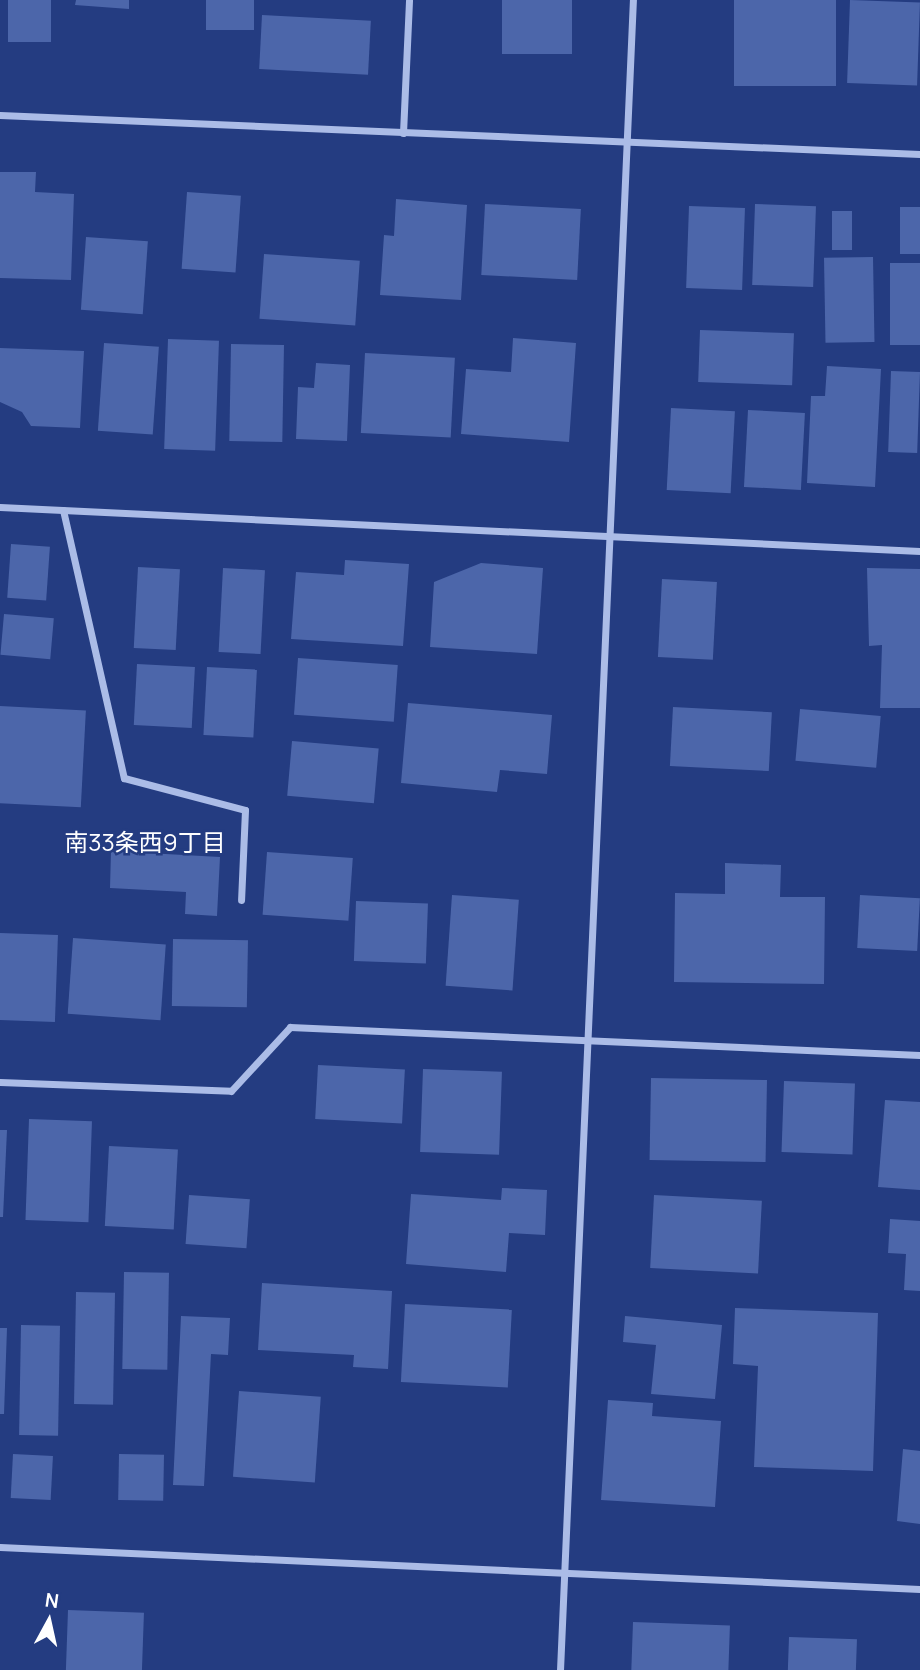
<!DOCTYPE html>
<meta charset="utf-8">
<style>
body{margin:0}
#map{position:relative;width:920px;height:1670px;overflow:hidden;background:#243c81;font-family:Manrope,"Noto Sans JP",sans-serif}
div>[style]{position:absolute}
.building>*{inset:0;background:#4c66aa;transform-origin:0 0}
.minor>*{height:7px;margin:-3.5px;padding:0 3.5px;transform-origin:3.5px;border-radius:3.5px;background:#abbce7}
span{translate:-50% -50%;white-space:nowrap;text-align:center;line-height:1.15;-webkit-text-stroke:5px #243c81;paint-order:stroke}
.neighbourhood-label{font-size:24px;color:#fff}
.north{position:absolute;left:14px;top:1586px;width:70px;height:70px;-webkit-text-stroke:5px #243c81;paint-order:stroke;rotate:8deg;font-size:19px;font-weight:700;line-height:28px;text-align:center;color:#fff}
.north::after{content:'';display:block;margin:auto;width:24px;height:32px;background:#fff;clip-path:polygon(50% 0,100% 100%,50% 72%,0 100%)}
</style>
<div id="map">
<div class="building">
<i style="left:8px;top:0;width:43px;height:42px"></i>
<i style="clip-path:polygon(76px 0,129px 0,129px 9px,75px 5px)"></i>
<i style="left:206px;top:0;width:48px;height:30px"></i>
<i style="left:502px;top:0;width:70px;height:54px"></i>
<i style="left:734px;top:0;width:102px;height:86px"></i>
<i style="left:850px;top:0;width:70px;height:83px;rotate:2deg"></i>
<i style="left:262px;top:15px;width:109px;height:54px;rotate:3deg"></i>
<i style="clip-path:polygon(0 172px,36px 172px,35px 192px,74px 194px,71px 280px,0 278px)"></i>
<i style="left:187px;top:192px;width:54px;height:77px;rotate:4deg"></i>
<i style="clip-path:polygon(396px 199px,467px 205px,461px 300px,380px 295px,384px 235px,394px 236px)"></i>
<i style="left:485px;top:204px;width:96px;height:71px;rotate:3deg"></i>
<i style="left:755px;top:204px;width:61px;height:81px;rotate:2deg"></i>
<i style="left:689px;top:206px;width:56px;height:82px;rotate:2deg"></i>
<i style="left:900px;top:207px;width:20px;height:47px"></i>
<i style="left:832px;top:211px;width:20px;height:39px"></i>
<i style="left:86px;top:237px;width:62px;height:73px;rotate:4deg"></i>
<i style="left:264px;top:254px;width:96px;height:65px;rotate:4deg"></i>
<i style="left:873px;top:257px;width:85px;height:49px;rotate:89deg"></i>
<i style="left:890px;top:263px;width:30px;height:82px"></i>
<i style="left:700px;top:330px;width:94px;height:52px;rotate:2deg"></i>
<i style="clip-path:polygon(513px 338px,576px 343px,569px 442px,461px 434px,466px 369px,511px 372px)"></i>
<i style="left:168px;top:339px;width:51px;height:110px;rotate:2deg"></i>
<i style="left:104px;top:343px;width:55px;height:88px;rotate:4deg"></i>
<i style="left:231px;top:344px;width:53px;height:97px;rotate:1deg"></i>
<i style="clip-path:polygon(0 348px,84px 351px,80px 428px,31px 426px,22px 412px,0 402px)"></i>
<i style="left:365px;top:353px;width:90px;height:80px;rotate:3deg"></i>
<i style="clip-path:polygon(316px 363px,350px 365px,347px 441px,296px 439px,298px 387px,314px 388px)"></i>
<i style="clip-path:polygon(827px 366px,881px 369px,875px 487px,807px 483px,811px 396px,825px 396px)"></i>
<i style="left:891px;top:371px;width:29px;height:81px;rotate:2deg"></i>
<i style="left:671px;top:408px;width:64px;height:82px;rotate:3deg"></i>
<i style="left:748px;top:410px;width:57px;height:77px;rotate:3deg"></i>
<i style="left:11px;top:544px;width:39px;height:54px;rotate:4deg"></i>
<i style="clip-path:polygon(345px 560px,409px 564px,403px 646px,291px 639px,296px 572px,344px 575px)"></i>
<i style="clip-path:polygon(481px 563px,543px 568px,537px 654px,430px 647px,434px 582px)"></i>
<i style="left:138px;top:567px;width:42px;height:81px;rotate:3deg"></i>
<i style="left:223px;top:568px;width:42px;height:84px;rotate:3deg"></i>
<i style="clip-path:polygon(867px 568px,920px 569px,920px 708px,880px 708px,882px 645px,869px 646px)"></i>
<i style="left:662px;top:579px;width:55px;height:78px;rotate:3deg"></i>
<i style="left:4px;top:614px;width:50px;height:41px;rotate:5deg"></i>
<i style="left:298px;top:658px;width:100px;height:57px;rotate:4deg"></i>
<i style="left:137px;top:664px;width:58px;height:61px;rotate:3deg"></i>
<i style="left:207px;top:667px;width:50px;height:68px;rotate:3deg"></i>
<i style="clip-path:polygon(408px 703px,552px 715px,547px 774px,500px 770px,497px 792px,401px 783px)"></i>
<i style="left:0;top:706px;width:86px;height:97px;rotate:3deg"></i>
<i style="left:673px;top:707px;width:99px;height:59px;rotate:3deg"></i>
<i style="left:800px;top:709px;width:81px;height:52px;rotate:5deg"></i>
<i style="left:292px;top:741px;width:87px;height:55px;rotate:5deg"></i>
<i style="clip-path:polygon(111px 851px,220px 857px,217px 916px,185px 914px,186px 892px,110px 888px)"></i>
<i style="left:267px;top:852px;width:86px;height:63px;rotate:4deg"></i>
<i style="clip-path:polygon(725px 863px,781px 865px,780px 897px,825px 897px,824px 984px,674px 982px,675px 893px,725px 894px)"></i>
<i style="left:452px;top:895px;width:67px;height:91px;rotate:4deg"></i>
<i style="left:860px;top:895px;width:60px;height:53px;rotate:3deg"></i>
<i style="left:356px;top:901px;width:72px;height:60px;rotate:2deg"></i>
<i style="left:0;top:933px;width:58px;height:87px;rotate:2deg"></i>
<i style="left:73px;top:938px;width:93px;height:76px;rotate:4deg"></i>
<i style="left:173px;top:939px;width:75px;height:67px;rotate:1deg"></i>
<i style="left:318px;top:1065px;width:87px;height:54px;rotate:3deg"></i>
<i style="left:423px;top:1069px;width:79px;height:83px;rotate:2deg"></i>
<i style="left:651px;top:1078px;width:116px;height:82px;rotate:1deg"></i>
<i style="left:784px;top:1081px;width:71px;height:71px;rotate:2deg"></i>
<i style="clip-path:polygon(885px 1100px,920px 1102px,920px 1190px,878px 1187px)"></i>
<i style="left:29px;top:1119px;width:63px;height:101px;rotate:2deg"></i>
<i style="clip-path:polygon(0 1130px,7px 1130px,3px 1217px,0 1217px)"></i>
<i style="left:109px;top:1146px;width:69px;height:80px;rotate:3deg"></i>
<i style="clip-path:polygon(502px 1188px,547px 1190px,545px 1235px,509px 1233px,506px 1272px,406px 1264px,411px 1194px,501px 1200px)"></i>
<i style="left:189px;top:1195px;width:61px;height:49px;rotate:4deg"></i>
<i style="left:654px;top:1195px;width:108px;height:73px;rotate:3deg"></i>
<i style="clip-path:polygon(890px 1219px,920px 1221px,920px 1291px,904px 1290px,906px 1254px,888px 1253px)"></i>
<i style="left:124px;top:1272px;width:45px;height:97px;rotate:1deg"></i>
<i style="clip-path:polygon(262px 1283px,392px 1291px,388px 1369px,353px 1367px,354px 1355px,258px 1350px)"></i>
<i style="left:76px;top:1292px;width:39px;height:112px;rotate:1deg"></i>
<i style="left:405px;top:1304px;width:107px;height:78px;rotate:3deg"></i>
<i style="clip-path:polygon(735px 1308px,878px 1313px,873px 1471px,754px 1467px,758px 1366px,733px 1364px)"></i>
<i style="clip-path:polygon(181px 1316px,230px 1318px,228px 1355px,211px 1354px,204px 1486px,173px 1485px)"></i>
<i style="clip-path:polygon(625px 1316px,722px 1325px,715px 1399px,651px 1394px,656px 1345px,623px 1342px)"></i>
<i style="left:21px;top:1325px;width:39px;height:110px;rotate:1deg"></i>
<i style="clip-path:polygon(0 1328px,7px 1328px,4px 1414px,0 1414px)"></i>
<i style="left:239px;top:1391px;width:82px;height:86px;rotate:4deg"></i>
<i style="clip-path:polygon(608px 1400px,653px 1403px,652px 1416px,721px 1421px,715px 1507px,601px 1500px)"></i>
<i style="clip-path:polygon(903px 1449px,920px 1451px,920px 1524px,897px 1521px)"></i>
<i style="left:13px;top:1454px;width:40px;height:44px;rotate:3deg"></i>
<i style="left:119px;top:1454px;width:45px;height:46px;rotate:1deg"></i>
<i style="left:68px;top:1610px;width:76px;height:60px;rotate:2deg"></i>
<i style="left:633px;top:1622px;width:97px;height:48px;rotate:2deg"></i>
<i style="left:789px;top:1637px;width:68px;height:33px;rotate:2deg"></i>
</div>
<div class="minor">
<i style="left:0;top:115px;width:921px;rotate:2.43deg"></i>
<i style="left:403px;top:133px;width:133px;rotate:-87.4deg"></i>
<i style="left:0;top:507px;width:921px;rotate:2.74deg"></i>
<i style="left:63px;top:510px;width:275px;rotate:77.2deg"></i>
<i style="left:124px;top:778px;width:125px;rotate:14.8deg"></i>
<i style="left:245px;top:810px;width:90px;rotate:92.5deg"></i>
<i style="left:0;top:1082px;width:231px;rotate:2.2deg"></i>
<i style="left:231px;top:1091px;width:87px;rotate:-47.3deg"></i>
<i style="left:290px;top:1027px;width:631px;rotate:2.54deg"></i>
<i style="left:0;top:1547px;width:921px;rotate:2.61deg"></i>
<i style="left:560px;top:1670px;width:1672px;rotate:-87.5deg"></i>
</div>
<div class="neighbourhood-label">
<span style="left:145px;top:842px">南33条西9丁目</span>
</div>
<div class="north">N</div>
</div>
